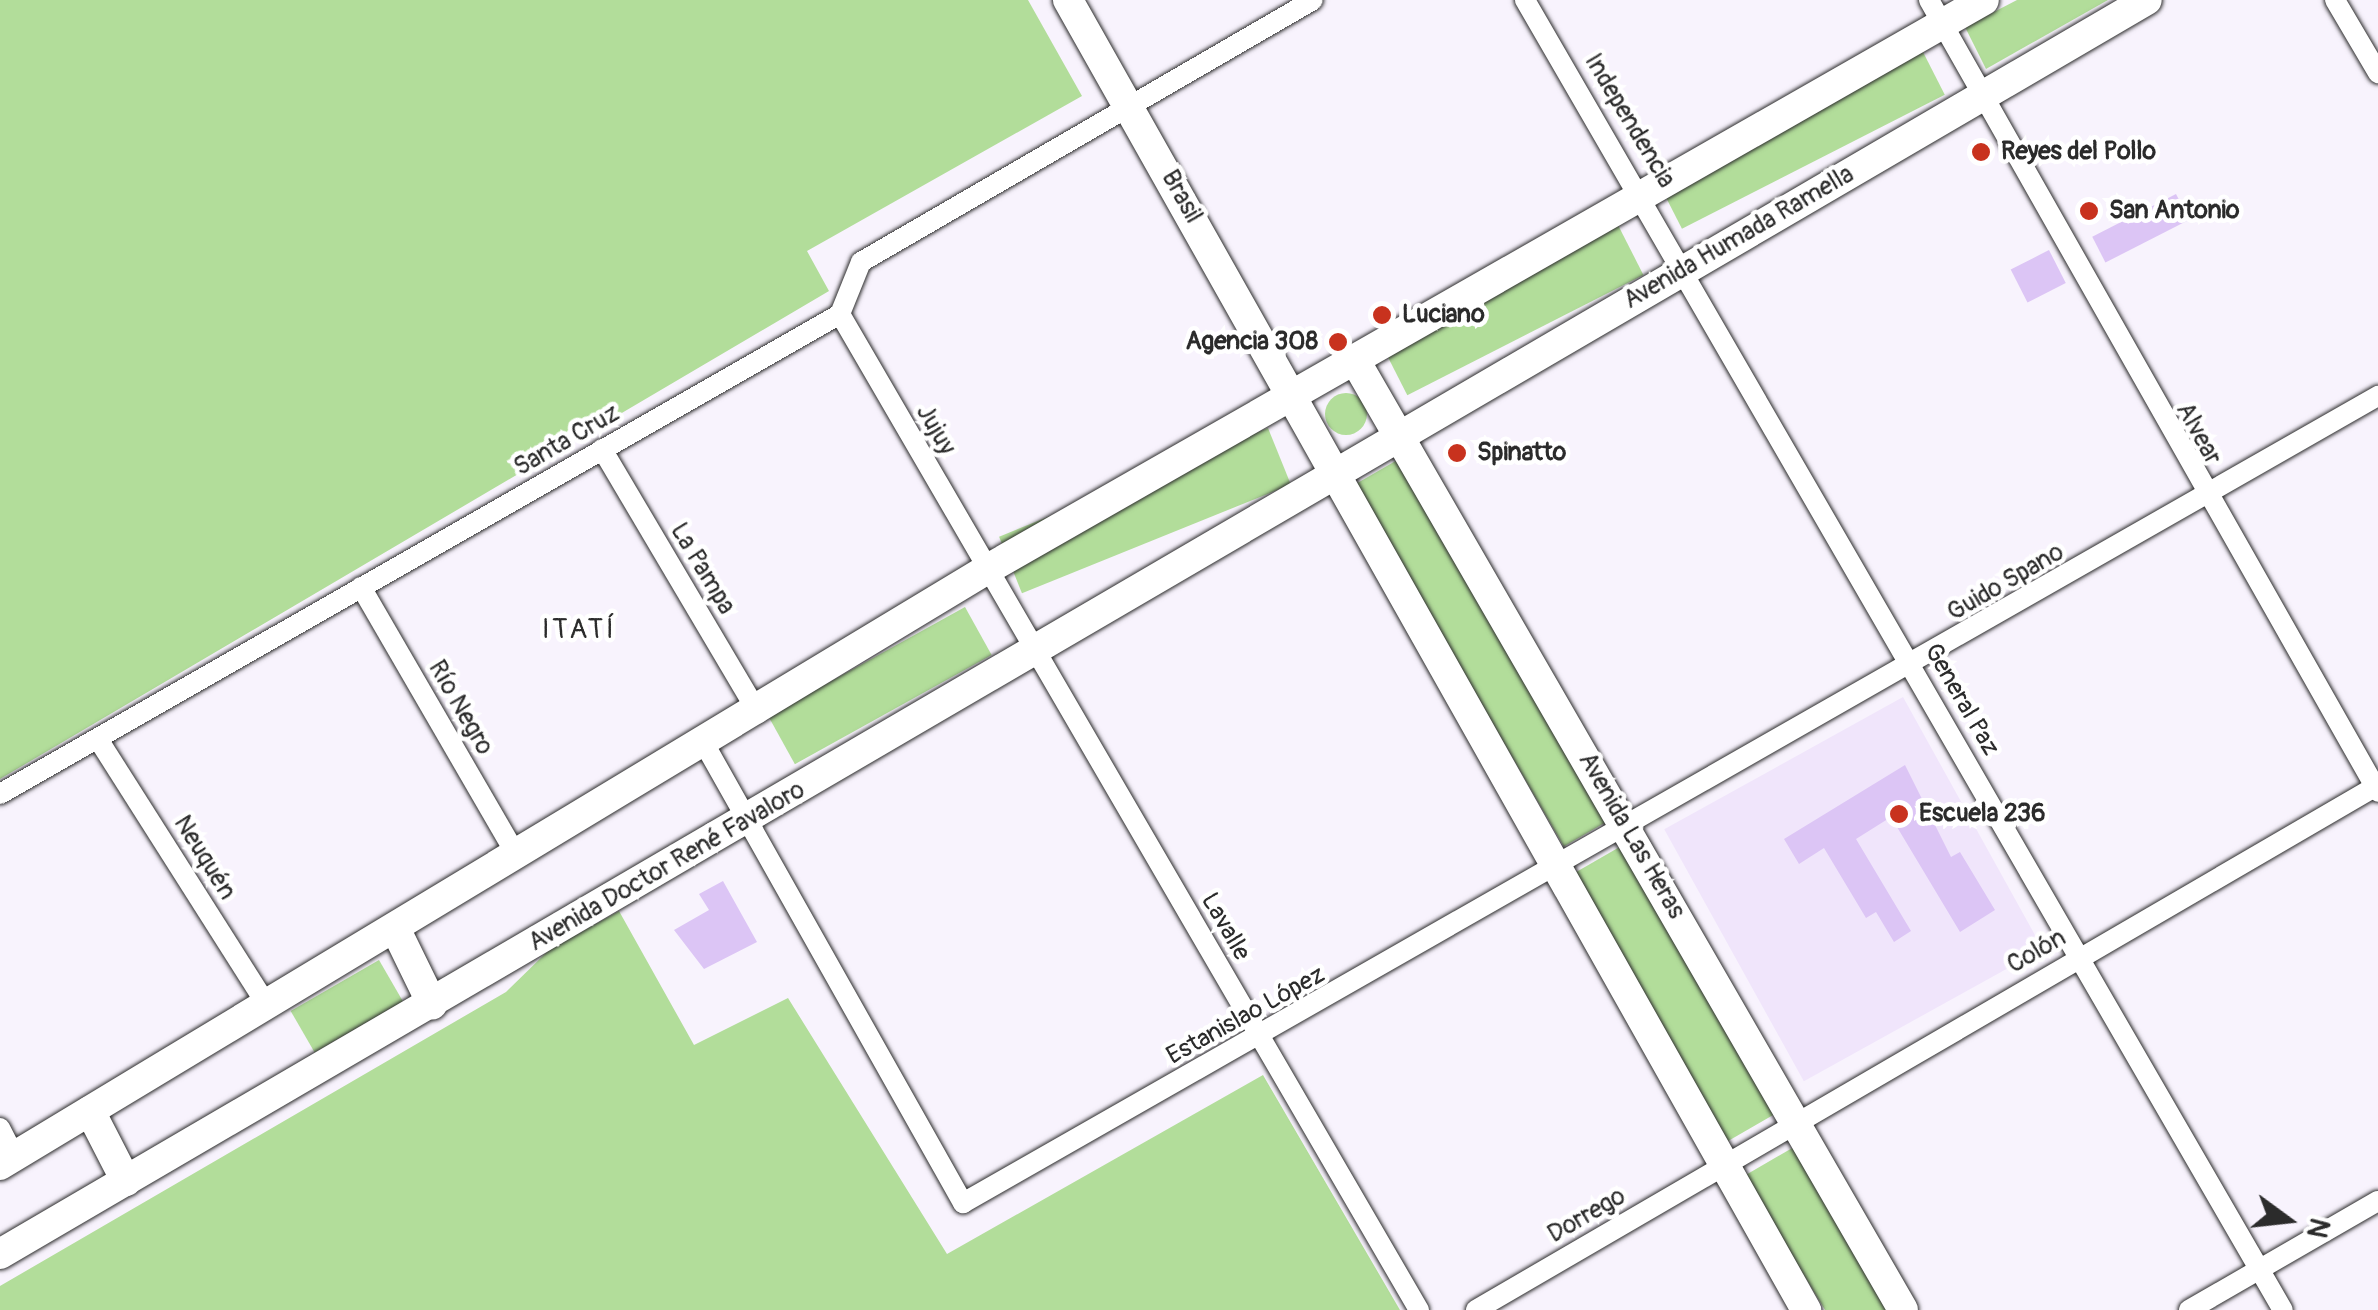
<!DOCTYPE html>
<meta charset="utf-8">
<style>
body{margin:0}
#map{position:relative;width:2378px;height:1310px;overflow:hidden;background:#f8f3fd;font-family:Pangolin,sans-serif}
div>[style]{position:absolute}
.built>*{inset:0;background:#f0e5fb;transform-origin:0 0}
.green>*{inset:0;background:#b2dd9a;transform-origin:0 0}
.round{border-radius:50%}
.building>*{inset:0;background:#dcc5f5;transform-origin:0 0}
.roads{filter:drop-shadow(0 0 2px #2b2b2b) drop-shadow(0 0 2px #2b2b2b)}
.minor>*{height:20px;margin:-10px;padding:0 10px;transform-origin:10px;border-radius:10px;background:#fff}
.secondary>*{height:30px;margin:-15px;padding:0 15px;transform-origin:15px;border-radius:15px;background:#fff}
.dots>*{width:28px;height:28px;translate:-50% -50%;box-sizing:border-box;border:5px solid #fff;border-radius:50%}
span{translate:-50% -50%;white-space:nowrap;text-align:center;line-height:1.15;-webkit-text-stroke:9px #fff;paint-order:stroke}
.street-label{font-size:25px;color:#2b2b2b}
.poi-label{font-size:25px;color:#2b2b2b;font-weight:700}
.left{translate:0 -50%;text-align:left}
.right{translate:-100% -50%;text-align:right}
.neighbourhood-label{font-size:28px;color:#2b2b2b;letter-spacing:2.5px}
.north{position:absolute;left:2238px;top:1170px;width:100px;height:100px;-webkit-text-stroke:8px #fff;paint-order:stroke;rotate:105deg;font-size:28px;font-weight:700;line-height:40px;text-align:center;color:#2b2b2b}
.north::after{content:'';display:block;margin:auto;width:35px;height:45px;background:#2b2b2b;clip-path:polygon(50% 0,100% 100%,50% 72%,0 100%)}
</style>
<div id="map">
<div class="built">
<i style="left:1903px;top:697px;width:288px;height:273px;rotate:61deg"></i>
</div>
<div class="green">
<i style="clip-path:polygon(0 0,1028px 0,1082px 96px,807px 251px,829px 291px,0 779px)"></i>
<i style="clip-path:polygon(2017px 0,2108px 0,1986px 69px,1965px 27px)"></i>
<i style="left:1923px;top:52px;width:48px;height:295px;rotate:63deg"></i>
<i style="left:1618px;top:225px;width:56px;height:265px;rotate:63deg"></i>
<i class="round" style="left:1325px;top:393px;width:42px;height:42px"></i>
<i style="left:1268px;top:428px;width:61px;height:290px;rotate:68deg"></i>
<i style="left:1399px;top:459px;width:418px;height:51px;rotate:60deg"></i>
<i style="left:965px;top:607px;width:55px;height:225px;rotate:61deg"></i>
<i style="left:1623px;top:845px;width:309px;height:59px;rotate:60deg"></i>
<i style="clip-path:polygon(619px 911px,694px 1045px,788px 998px,947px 1254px,1263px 1075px,1400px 1310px,0 1310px,0 1286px,506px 992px,549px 950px)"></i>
<i style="left:379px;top:960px;width:48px;height:102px;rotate:60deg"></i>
<i style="clip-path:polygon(1794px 1147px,1892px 1310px,1825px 1310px,1744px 1176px)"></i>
</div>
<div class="building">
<i style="left:2176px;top:194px;width:29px;height:94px;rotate:63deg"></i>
<i style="left:2049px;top:250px;width:37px;height:43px;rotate:63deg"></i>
<i style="clip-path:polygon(1905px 765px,1951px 857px,1960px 852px,1995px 910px,1960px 932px,1891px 817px,1856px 839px,1911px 931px,1894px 942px,1876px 912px,1866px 918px,1824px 848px,1799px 864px,1784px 839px)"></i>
<i style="clip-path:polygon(723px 881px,757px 942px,704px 969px,674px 930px,709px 910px,699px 894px)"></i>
</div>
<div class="roads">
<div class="minor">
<i style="left:1525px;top:0;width:1513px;rotate:59.95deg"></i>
<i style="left:1929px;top:0;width:910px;rotate:60.45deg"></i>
<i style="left:2335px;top:0;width:85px;rotate:59.5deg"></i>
<i style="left:840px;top:314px;width:1152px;rotate:59.83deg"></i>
<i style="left:602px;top:449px;width:307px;rotate:59.4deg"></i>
<i style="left:361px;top:587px;width:309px;rotate:59.9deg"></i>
<i style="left:98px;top:739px;width:315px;rotate:57.6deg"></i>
<i style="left:705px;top:745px;width:526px;rotate:60.61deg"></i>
<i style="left:963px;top:1203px;width:1629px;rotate:-29.7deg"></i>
<i style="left:0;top:794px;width:967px;rotate:-29.74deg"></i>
<i style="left:840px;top:314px;width:56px;rotate:-68deg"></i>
<i style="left:861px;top:262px;width:522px;rotate:-30.1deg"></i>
<i style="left:0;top:1128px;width:33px;rotate:63deg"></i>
<i style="left:1476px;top:1310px;width:1044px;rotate:-30.2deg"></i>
<i style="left:2189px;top:1310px;width:218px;rotate:-30deg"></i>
</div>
<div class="secondary">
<i style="left:1068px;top:0;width:1504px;rotate:60.6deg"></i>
<i style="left:1356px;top:362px;width:1094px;rotate:60.01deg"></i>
<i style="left:395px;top:928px;width:85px;rotate:64deg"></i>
<i style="left:90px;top:1111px;width:79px;rotate:62.8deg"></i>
<i style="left:0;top:1165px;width:1152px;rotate:-31.11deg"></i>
<i style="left:986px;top:570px;width:1149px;rotate:-29.73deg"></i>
<i style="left:0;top:1254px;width:2486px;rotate:-30.29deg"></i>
</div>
</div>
<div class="dots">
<i style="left:1981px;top:152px;background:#c8321e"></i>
<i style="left:2089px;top:211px;background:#c8321e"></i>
<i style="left:1382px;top:315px;background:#c8321e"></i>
<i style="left:1338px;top:342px;background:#c8321e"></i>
<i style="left:1457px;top:453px;background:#c8321e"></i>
<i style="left:1899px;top:814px;background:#c8321e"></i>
</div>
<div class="street-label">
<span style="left:1629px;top:121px;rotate:59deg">Independencia</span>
<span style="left:1181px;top:197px;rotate:61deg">Brasil</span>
<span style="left:1739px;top:238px;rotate:-30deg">Avenida Humada Ramella</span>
<span style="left:935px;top:430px;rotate:60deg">Jujuy</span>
<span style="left:2198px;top:434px;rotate:61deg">Alvear</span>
<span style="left:567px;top:441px;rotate:-30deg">Santa Cruz</span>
<span style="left:702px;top:569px;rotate:59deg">La Pampa</span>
<span style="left:2006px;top:583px;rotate:-30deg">Guido Spano</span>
<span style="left:1961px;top:700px;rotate:60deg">General Paz</span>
<span style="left:460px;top:708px;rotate:60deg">Río Negro</span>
<span style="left:1631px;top:836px;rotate:60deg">Avenida Las Heras</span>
<span style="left:204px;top:858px;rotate:58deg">Neuquén</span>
<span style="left:667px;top:867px;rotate:-30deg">Avenida Doctor René Favaloro</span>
<span style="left:1225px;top:927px;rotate:60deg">Lavalle</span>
<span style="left:2037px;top:952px;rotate:-30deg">Colón</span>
<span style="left:1246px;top:1016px;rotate:-29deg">Estanislao López</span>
<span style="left:1587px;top:1216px;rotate:-30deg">Dorrego</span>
</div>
<div class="poi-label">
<span class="left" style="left:2001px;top:152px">Reyes del Pollo</span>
<span class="left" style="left:2109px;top:211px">San Antonio</span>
<span class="left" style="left:1402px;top:315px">Luciano</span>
<span class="right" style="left:1318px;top:342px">Agencia 308</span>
<span class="left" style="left:1477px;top:453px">Spinatto</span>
<span class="left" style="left:1919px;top:814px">Escuela 236</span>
</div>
<div class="neighbourhood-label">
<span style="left:579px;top:630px">ITATÍ</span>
</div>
<div class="north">N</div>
</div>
